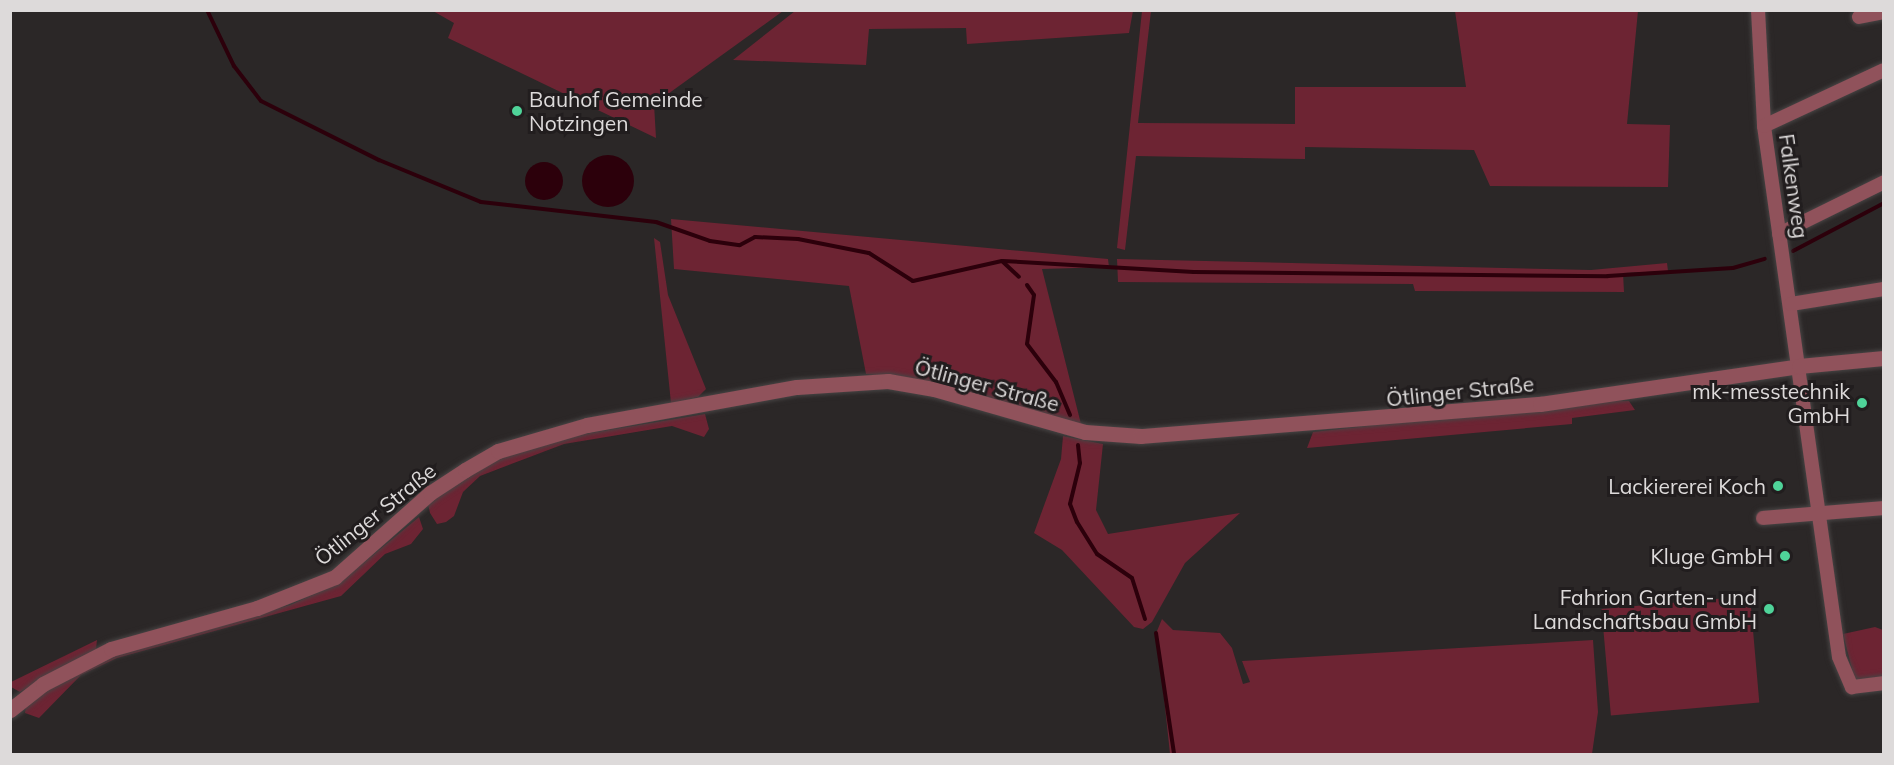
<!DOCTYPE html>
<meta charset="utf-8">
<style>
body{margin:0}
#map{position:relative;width:1894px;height:765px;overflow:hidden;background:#2b2727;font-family:Mulish,sans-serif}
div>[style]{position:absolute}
.green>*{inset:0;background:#6d2433;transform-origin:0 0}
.water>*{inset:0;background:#2c000b}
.round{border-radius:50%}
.stream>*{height:4px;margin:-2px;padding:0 2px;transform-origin:2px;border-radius:2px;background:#2c000b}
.roads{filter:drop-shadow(0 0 2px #474444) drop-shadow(0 0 2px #474444)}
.minor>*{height:14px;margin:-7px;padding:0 7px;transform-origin:7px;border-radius:7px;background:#90525b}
.tertiary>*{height:15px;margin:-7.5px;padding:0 7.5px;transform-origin:7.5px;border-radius:7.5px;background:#90525b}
.dots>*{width:16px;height:16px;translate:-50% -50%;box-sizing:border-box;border:3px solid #211d1e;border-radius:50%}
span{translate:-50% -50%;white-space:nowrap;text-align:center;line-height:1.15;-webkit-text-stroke:6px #211d1e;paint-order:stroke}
.poi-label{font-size:21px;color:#dddada}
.left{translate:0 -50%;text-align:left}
.right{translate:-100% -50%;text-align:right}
.street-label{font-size:21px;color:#dddada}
.frame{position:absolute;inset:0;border:12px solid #dddada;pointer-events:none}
</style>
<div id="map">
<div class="green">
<i style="clip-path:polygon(433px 11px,783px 11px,654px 104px,656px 138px,448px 38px,454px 23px)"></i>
<i style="clip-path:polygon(795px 11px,795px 10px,1133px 11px,1129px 33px,967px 44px,966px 28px,869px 29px,866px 65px,733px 60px)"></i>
<i style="clip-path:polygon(1142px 11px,1151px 11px,1138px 123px,1295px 124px,1295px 87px,1466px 87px,1455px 11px,1638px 11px,1627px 124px,1670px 125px,1668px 187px,1490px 186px,1474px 150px,1305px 147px,1305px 159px,1136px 156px,1125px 250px,1117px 248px)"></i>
<i style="clip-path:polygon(671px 219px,1108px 259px,1109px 267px,1042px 269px,1081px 424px,1041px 417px,947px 384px,866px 374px,849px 286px,674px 269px)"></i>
<i style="clip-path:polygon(654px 238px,660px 242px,668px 295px,706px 389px,698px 397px,671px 403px)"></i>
<i style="clip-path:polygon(1117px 259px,1591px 270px,1667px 263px,1668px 271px,1623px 273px,1624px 292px,1415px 291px,1413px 284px,1118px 282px)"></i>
<i style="clip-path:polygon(1599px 400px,1629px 401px,1635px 410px,1572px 418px,1572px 424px,1307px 448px,1313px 432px)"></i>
<i style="clip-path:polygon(705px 414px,709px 429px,704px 437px,672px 426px,564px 444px,480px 476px,463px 492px,454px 516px,446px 522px,437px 524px,430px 513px,428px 504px,481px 467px,518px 450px,554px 439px)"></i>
<i style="clip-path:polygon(1063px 436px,1103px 444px,1096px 510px,1108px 534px,1240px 513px,1185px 563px,1152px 622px,1143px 629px,1134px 627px,1062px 550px,1034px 533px,1061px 459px)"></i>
<i style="clip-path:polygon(419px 517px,423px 529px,411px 544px,385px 554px,341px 596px,117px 658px,81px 675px,39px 718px,25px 713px,26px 705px,55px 683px,137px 646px,290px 605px,339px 583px)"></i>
<i style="left:1750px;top:596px;width:107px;height:149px;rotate:85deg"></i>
<i style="clip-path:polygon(1162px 619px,1173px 630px,1220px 633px,1232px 648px,1243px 684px,1250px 682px,1242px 661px,1593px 640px,1598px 712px,1592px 754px,1170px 754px,1157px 631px)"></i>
<i style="clip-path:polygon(1875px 627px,1883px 630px,1883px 677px,1855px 681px,1843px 634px)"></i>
<i style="clip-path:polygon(97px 640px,96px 649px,20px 692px,11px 687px,11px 682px)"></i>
</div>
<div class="water">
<i class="round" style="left:582px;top:155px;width:52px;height:52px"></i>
<i class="round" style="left:525px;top:162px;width:38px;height:38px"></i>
</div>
<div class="stream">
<i style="left:207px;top:10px;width:62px;rotate:64.3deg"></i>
<i style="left:234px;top:66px;width:44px;rotate:52.4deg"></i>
<i style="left:261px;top:101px;width:132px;rotate:26.6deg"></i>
<i style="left:379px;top:160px;width:110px;rotate:22.4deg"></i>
<i style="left:481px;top:202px;width:176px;rotate:6.5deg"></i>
<i style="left:656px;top:222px;width:57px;rotate:19.4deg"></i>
<i style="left:710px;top:241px;width:30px;rotate:8deg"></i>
<i style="left:740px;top:245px;width:17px;rotate:-28deg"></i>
<i style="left:755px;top:237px;width:43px;rotate:2.7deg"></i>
<i style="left:798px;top:239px;width:72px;rotate:11.2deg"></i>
<i style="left:869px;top:253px;width:52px;rotate:32.5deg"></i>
<i style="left:913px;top:281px;width:91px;rotate:-12.7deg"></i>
<i style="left:1002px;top:261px;width:23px;rotate:43deg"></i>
<i style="left:1793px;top:251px;width:103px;rotate:-27.8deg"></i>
<i style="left:1003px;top:261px;width:191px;rotate:3.3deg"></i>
<i style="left:1194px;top:272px;width:414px;rotate:0.6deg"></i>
<i style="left:1608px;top:276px;width:125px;rotate:-3.7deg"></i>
<i style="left:1733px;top:268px;width:33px;rotate:-16deg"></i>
<i style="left:1027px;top:285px;width:12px;rotate:55deg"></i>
<i style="left:1034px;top:295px;width:49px;rotate:98.1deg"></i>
<i style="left:1027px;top:344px;width:48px;rotate:52.7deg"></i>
<i style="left:1056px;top:382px;width:36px;rotate:67deg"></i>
<i style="left:1078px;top:445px;width:18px;rotate:84deg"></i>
<i style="left:1080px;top:463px;width:42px;rotate:103.7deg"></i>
<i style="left:1070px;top:504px;width:19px;rotate:69deg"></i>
<i style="left:1077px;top:522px;width:38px;rotate:58deg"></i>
<i style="left:1097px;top:554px;width:42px;rotate:34.4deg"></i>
<i style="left:1132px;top:578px;width:43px;rotate:72.4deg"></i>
<i style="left:1156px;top:633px;width:122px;rotate:81.5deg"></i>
</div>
<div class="roads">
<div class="minor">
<i style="left:1758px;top:10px;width:116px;rotate:87deg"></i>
<i style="left:1764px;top:126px;width:536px;rotate:81.96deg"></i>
<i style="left:1839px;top:657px;width:33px;rotate:67deg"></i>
<i style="left:1852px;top:687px;width:32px;rotate:-7deg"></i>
<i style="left:1859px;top:17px;width:25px;rotate:-11deg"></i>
<i style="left:1764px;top:126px;width:132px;rotate:-25deg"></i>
<i style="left:1779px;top:234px;width:117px;rotate:-26.3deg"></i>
<i style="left:1791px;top:304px;width:94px;rotate:-9.2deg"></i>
<i style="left:1763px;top:518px;width:121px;rotate:-4.7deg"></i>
</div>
<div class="tertiary">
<i style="left:10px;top:710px;width:42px;rotate:-38.2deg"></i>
<i style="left:43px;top:684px;width:76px;rotate:-27.2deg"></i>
<i style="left:111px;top:649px;width:152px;rotate:-15.7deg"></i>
<i style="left:257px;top:608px;width:84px;rotate:-21.7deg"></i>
<i style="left:335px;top:577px;width:127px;rotate:-41.5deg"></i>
<i style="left:430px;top:493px;width:42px;rotate:-33.3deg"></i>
<i style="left:465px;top:470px;width:38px;rotate:-30deg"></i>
<i style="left:498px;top:451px;width:93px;rotate:-16.3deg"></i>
<i style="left:587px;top:425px;width:213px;rotate:-10.3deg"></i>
<i style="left:797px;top:387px;width:91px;rotate:-3.8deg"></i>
<i style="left:888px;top:381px;width:47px;rotate:9.9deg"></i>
<i style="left:934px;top:389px;width:157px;rotate:15.9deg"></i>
<i style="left:1085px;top:432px;width:56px;rotate:4.1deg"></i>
<i style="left:1141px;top:436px;width:400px;rotate:-4.6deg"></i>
<i style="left:1540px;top:404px;width:262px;rotate:-8.3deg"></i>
<i style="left:1799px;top:366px;width:85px;rotate:-5.4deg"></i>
</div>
</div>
<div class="dots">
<i style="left:517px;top:111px;background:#4fd399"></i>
<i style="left:1862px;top:403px;background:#4fd399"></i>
<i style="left:1778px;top:486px;background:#4fd399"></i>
<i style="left:1785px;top:556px;background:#4fd399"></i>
<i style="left:1769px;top:609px;background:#4fd399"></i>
</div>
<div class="poi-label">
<span class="left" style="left:529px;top:111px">Bauhof Gemeinde<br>Notzingen</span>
<span class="right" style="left:1850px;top:403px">mk-messtechnik<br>GmbH</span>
<span class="right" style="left:1766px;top:486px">Lackiererei Koch</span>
<span class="right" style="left:1773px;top:556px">Kluge GmbH</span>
<span class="right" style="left:1757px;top:609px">Fahrion Garten- und<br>Landschaftsbau GmbH</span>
</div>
<div class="street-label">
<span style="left:1794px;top:186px;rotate:82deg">Falkenweg</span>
<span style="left:987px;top:385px;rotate:15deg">Ötlinger Straße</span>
<span style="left:1460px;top:391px;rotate:-6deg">Ötlinger Straße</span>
<span style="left:375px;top:514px;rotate:-39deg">Ötlinger Straße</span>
</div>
<div class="frame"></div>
</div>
